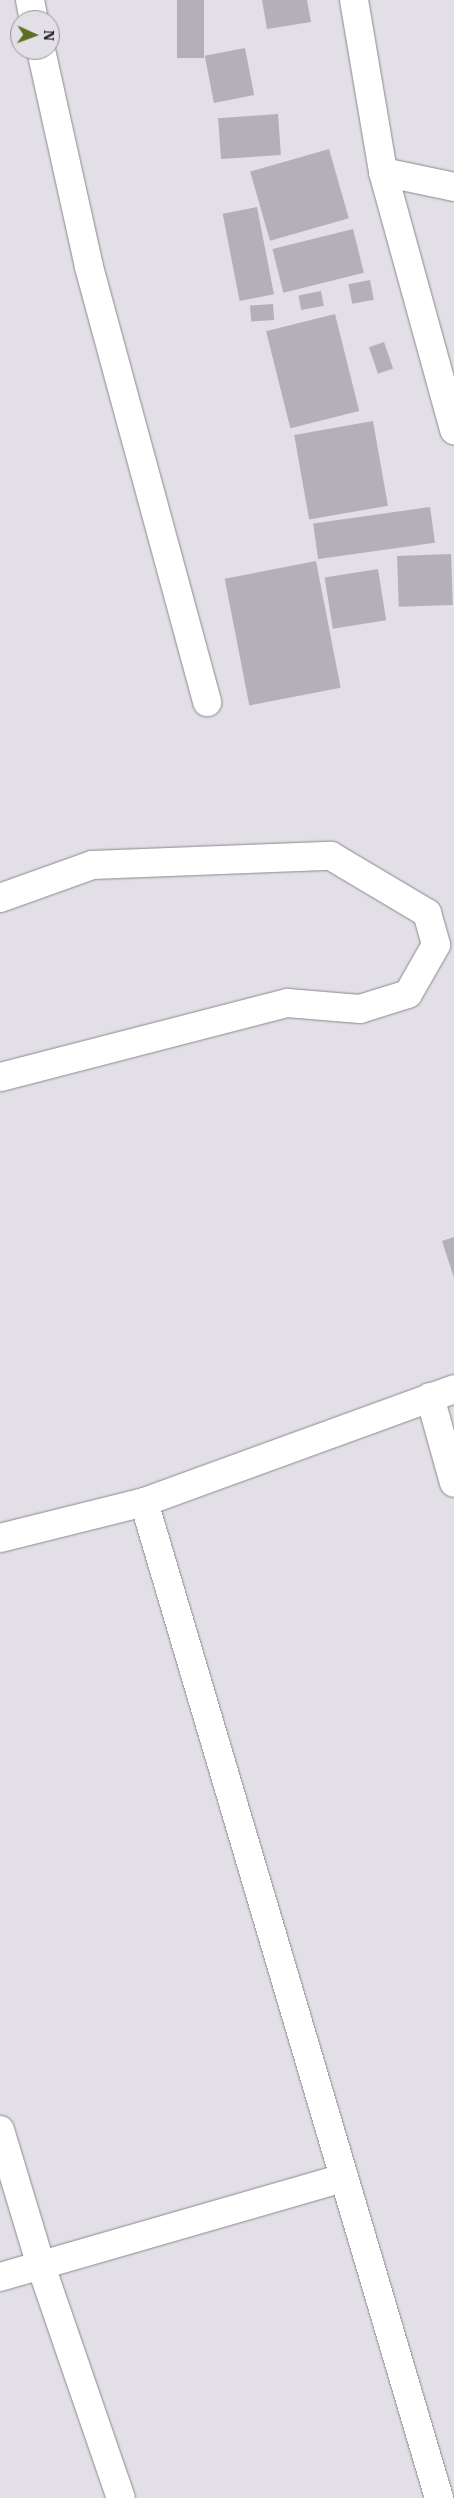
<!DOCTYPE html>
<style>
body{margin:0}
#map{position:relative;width:454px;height:2498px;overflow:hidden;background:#e2dfe6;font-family:"IBM Plex Serif",serif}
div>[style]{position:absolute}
.building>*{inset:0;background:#b3b0b7;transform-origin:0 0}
.roads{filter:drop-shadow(0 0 1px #8b898f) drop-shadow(0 0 1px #8b898f)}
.minor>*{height:28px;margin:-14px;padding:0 14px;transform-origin:14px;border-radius:14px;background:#fff}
span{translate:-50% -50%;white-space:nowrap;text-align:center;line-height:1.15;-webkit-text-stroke:5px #e2dfe6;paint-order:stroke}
.north{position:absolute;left:10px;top:10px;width:50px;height:50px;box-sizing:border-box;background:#e2dfe6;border:1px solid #939196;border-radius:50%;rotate:92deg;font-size:14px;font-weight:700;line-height:20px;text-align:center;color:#1d1c1e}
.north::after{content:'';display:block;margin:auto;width:18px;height:22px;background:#5a7020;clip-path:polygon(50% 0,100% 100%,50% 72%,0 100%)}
</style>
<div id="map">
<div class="building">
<i style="left:177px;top:0;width:27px;height:58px"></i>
<i style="clip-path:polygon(262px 0,307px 0,311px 22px,267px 29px)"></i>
<i style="left:245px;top:48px;width:48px;height:41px;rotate:79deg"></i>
<i style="left:278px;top:114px;width:41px;height:60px;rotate:86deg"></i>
<i style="left:329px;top:149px;width:72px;height:82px;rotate:74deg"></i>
<i style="left:257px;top:207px;width:89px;height:35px;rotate:79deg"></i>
<i style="left:353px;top:229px;width:45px;height:83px;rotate:76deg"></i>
<i style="left:370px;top:280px;width:20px;height:22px;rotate:79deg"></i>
<i style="left:321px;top:291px;width:15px;height:23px;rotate:79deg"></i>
<i style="left:273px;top:304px;width:16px;height:23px;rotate:86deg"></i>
<i style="left:335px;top:314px;width:100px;height:71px;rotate:76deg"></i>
<i style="left:384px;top:342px;width:28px;height:16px;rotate:71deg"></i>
<i style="left:373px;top:421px;width:86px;height:80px;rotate:80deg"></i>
<i style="left:430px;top:507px;width:36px;height:118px;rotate:82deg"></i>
<i style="left:451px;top:554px;width:51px;height:54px;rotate:88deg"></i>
<i style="left:316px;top:561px;width:129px;height:93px;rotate:79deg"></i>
<i style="left:378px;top:569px;width:52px;height:54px;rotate:81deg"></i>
<i style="clip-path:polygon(454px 1237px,454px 1278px,442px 1241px)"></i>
</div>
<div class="roads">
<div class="minor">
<i style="left:30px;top:0;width:20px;rotate:79deg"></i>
<i style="left:354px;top:0;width:174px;rotate:80.4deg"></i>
<i style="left:383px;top:172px;width:268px;rotate:74.6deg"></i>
<i style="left:41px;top:50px;width:222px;rotate:77.5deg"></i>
<i style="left:89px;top:267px;width:451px;rotate:74.8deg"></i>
<i style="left:383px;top:172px;width:73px;rotate:11.9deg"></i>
<i style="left:0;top:898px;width:98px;rotate:-19.7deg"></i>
<i style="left:92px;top:865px;width:239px;rotate:-2.2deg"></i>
<i style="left:331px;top:856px;width:112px;rotate:30.7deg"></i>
<i style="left:427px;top:913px;width:33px;rotate:74deg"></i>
<i style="left:436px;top:945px;width:56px;rotate:119.7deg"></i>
<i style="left:408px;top:994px;width:50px;rotate:162.6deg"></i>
<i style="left:360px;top:1009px;width:73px;rotate:-175.3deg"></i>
<i style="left:287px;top:1003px;width:296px;rotate:165.5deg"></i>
<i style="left:430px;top:1397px;width:89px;rotate:74.4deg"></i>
<i style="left:144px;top:1502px;width:1039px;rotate:73.5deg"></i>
<i style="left:0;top:1538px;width:148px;rotate:-14deg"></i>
<i style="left:144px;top:1502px;width:330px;rotate:-20deg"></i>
<i style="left:0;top:2130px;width:142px;rotate:73.2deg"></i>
<i style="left:41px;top:2266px;width:245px;rotate:71deg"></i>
<i style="left:0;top:2277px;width:358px;rotate:-16.1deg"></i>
</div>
</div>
<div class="north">N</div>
</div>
